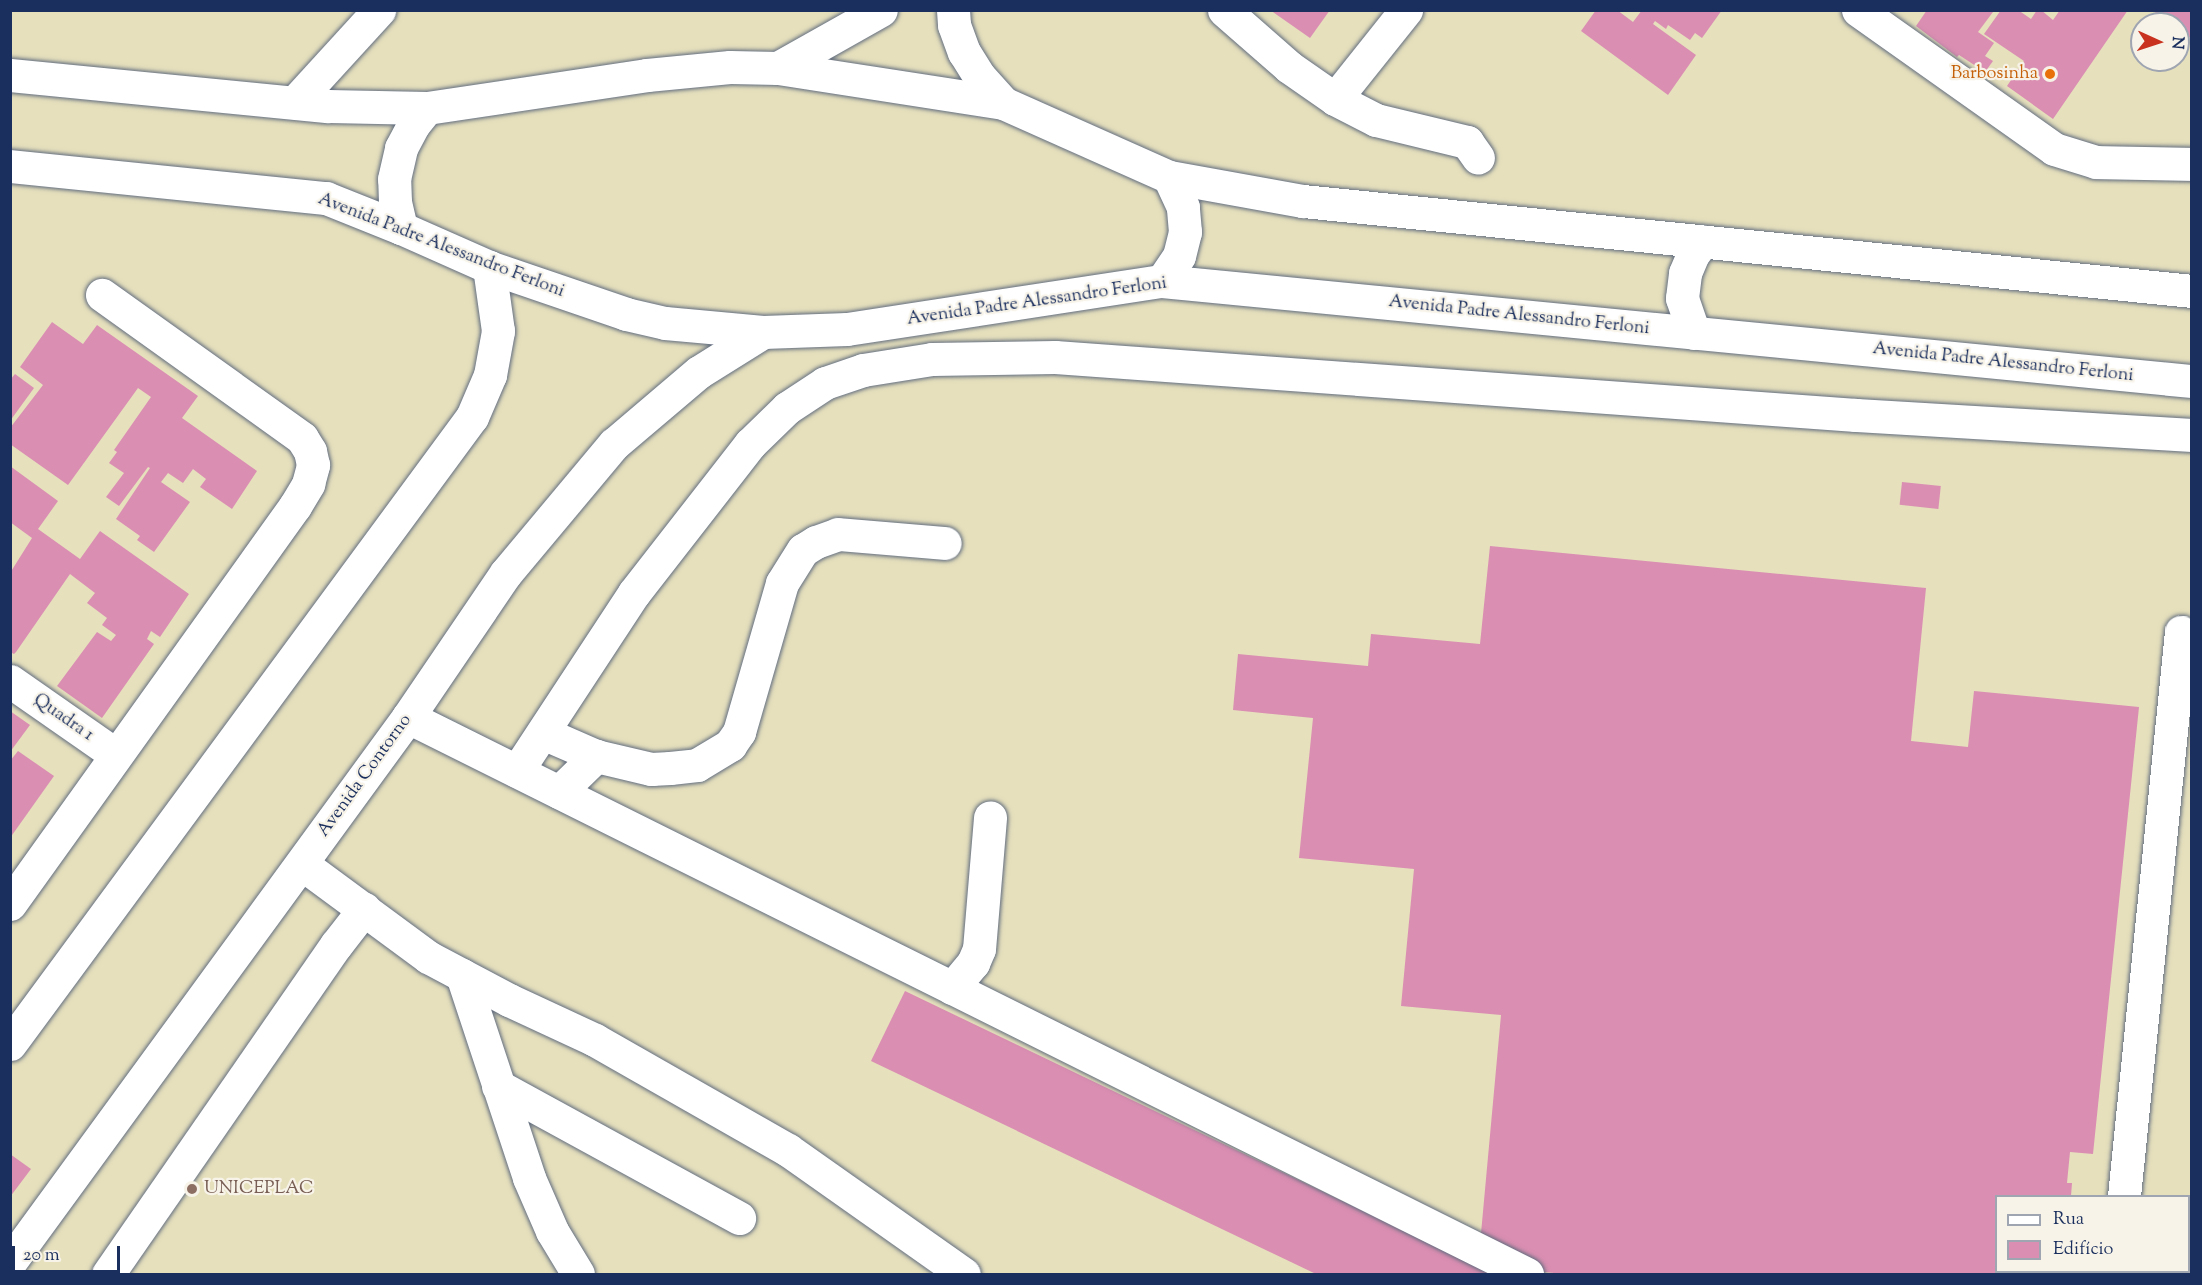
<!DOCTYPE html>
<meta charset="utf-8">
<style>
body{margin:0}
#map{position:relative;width:2202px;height:1285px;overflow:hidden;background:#e6e0bd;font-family:"Sorts Mill Goudy",serif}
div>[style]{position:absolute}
.building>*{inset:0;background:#da8eb2;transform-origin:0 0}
.roads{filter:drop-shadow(0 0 2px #626d7f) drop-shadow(0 0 2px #626d7f)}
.minor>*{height:33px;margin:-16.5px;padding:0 16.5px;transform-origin:16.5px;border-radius:16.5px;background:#fff}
.major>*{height:33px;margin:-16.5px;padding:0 16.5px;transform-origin:16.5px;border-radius:16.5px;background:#fff}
.dots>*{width:16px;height:16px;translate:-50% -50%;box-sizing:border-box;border:3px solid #f7f3e8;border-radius:50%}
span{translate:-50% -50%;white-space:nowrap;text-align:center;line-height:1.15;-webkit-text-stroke:4.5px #f7f3e8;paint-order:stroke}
.food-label{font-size:18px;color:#c56008}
.right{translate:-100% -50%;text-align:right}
.street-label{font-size:18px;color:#1b2f5e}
.education-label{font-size:18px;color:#785e54}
.left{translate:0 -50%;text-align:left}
.frame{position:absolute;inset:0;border:12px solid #1b2f5e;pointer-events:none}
.legend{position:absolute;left:1995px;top:1195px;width:195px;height:78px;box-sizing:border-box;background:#f7f3e8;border:2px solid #9fa5b1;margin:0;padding:8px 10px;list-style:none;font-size:18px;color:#1b2f5e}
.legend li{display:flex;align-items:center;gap:12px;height:30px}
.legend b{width:30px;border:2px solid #9fa5b1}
.north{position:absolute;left:2130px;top:12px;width:60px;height:60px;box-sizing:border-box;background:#f7f3e8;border:2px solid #9fa5b1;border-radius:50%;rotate:93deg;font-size:16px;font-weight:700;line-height:24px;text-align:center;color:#1b2f5e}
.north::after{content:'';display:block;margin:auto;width:21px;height:27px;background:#c8321e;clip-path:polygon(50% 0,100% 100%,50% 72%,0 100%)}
.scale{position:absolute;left:12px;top:1246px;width:108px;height:27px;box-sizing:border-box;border:3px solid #1b2f5e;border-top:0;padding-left:8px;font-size:18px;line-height:21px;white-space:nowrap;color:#1b2f5e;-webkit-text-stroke:4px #f7f3e8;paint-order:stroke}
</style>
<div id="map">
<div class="building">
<i style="clip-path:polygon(1270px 10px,1330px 10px,1310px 38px)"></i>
<i style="clip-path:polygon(1596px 10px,1617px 10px,1633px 22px,1642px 10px,1722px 10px,1702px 38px,1695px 33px,1690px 40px,1668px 25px,1666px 29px,1655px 21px,1653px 24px,1696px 55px,1668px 95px,1581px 31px)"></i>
<i style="clip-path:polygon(1927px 10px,1993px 12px,1978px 32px,1994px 43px,1985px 56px,1993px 61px,1985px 72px,1959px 55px,1957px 57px,1916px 26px)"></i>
<i style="clip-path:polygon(2001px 10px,2018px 10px,2031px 19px,2037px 10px,2041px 10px,2053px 20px,2060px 10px,2128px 10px,2053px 119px,2007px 86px,2024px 61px,1984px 34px)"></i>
<i style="clip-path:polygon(2152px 10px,2192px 10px,2192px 39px,2178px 29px,2178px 24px,2171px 24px)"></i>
<i style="clip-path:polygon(52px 322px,83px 344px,97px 325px,198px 396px,182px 418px,257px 471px,232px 509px,200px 487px,206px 479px,193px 469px,183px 483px,168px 473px,161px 482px,190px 502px,154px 552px,137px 540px,140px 536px,116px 519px,150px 468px,148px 467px,119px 506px,106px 497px,124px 473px,109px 463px,117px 452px,114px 450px,151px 397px,138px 388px,68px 485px,10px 444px,10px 428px,43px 385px,20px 367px)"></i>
<i style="clip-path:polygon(15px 374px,34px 388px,10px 421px,10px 380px)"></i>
<i style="clip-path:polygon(10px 466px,58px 501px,38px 529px,80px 559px,100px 531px,189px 594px,160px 637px,151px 631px,147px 639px,154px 644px,102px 718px,57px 686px,97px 632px,111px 641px,116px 635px,102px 625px,107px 618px,87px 603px,95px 593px,70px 574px,16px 652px,14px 654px,10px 652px,10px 573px,32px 538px,10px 522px)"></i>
<i style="left:1902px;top:482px;width:39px;height:23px;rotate:6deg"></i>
<i style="clip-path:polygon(1490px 546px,1926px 588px,1911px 741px,1968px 747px,1974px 691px,2139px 707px,2093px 1154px,2070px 1152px,2067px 1183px,2072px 1183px,2071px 1196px,1996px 1196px,1996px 1272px,2058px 1272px,2058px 1274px,1565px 1274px,1478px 1266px,1501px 1015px,1401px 1006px,1414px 869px,1299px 858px,1313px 718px,1233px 710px,1238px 654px,1368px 666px,1371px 634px,1480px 644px)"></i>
<i style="clip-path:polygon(10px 711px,30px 725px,10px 752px)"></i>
<i style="clip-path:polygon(18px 751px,54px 776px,10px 838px,10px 761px)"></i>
<i style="clip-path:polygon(905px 991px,1494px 1274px,1316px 1274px,871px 1061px)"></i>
<i style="clip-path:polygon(10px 1154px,31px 1169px,10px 1197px)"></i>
</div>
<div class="roads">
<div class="minor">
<i style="left:1224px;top:10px;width:86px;rotate:41.2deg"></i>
<i style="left:1289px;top:67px;width:56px;rotate:34.8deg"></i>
<i style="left:1335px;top:99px;width:46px;rotate:27.1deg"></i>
<i style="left:1376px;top:120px;width:94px;rotate:13.6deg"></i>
<i style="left:1467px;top:142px;width:19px;rotate:55deg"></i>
<i style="left:1858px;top:10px;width:240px;rotate:35.3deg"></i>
<i style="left:2054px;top:149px;width:44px;rotate:17.2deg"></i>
<i style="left:2096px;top:162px;width:96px;rotate:1.2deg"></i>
<i style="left:1335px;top:99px;width:114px;rotate:-51.4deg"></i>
<i style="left:295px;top:102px;width:125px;rotate:-47.6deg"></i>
<i style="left:10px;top:681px;width:129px;rotate:34.9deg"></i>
<i style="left:408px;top:717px;width:1250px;rotate:26.46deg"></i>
<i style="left:543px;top:733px;width:58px;rotate:23.5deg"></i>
<i style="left:517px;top:771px;width:213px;rotate:-56.7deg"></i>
<i style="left:634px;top:593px;width:189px;rotate:-52.1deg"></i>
<i style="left:750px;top:444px;width:52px;rotate:-44.2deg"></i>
<i style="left:787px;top:408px;width:45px;rotate:-33.3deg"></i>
<i style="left:825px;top:383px;width:40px;rotate:-18.9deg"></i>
<i style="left:863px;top:370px;width:70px;rotate:-9.1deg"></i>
<i style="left:932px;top:359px;width:123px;rotate:-0.9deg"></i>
<i style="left:1055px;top:357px;width:803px;rotate:4.14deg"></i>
<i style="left:1856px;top:415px;width:337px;rotate:3.4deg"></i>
<i style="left:559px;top:792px;width:52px;rotate:-44.2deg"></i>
<i style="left:596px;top:756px;width:57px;rotate:13.3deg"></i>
<i style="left:651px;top:769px;width:19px;rotate:-3deg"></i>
<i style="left:670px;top:768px;width:27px;rotate:-6deg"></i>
<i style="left:697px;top:765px;width:39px;rotate:-31deg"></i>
<i style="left:730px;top:745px;width:16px;rotate:-55deg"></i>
<i style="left:739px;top:732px;width:155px;rotate:-73.9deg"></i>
<i style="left:782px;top:583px;width:39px;rotate:-58deg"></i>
<i style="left:803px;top:550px;width:15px;rotate:-32deg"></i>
<i style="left:816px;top:542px;width:23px;rotate:-20deg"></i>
<i style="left:838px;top:534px;width:107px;rotate:4.8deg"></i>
<i style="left:302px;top:864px;width:157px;rotate:36.4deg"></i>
<i style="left:428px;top:957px;width:92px;rotate:28deg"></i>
<i style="left:509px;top:1000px;width:95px;rotate:24.9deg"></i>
<i style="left:595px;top:1040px;width:222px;rotate:29.7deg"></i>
<i style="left:788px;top:1150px;width:215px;rotate:35.2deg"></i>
<i style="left:10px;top:904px;width:490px;rotate:-54.4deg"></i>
<i style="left:295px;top:506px;width:26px;rotate:-59deg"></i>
<i style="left:308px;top:484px;width:20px;rotate:-75deg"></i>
<i style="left:313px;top:465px;width:14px;rotate:-102deg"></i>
<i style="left:310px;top:451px;width:15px;rotate:-122deg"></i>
<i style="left:302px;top:438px;width:246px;rotate:-144.4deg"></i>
<i style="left:462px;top:975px;width:214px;rotate:71.7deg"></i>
<i style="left:529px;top:1178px;width:58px;rotate:66.5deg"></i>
<i style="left:552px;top:1231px;width:50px;rotate:58.8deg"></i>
<i style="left:952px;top:988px;width:33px;rotate:-50deg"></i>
<i style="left:973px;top:963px;width:15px;rotate:-67deg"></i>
<i style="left:979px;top:949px;width:132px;rotate:-85.2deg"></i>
<i style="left:498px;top:1086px;width:275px;rotate:28.7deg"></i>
<i style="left:2124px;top:1196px;width:567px;rotate:-84.23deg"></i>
<i style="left:108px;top:1274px;width:400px;rotate:-55.3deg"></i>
<i style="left:336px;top:945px;width:46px;rotate:-52.1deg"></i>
<i style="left:2113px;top:1274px;width:2px;rotate:-90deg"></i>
</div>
<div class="major">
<i style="left:953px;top:10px;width:15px;rotate:86deg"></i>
<i style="left:954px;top:25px;width:29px;rotate:70deg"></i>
<i style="left:964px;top:52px;width:28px;rotate:58deg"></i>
<i style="left:979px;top:76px;width:36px;rotate:48deg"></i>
<i style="left:778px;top:68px;width:118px;rotate:-29.4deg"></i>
<i style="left:10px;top:75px;width:320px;rotate:5.6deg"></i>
<i style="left:328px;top:106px;width:99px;rotate:1.2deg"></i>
<i style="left:427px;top:108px;width:222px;rotate:-8.5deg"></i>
<i style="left:647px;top:75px;width:83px;rotate:-5.5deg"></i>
<i style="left:730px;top:67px;width:48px;rotate:1.2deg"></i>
<i style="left:778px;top:68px;width:228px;rotate:8.8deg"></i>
<i style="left:1003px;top:103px;width:182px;rotate:24deg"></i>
<i style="left:1169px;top:177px;width:136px;rotate:10.2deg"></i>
<i style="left:1303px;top:201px;width:894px;rotate:5.78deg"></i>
<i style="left:10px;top:166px;width:318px;rotate:5.8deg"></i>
<i style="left:326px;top:198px;width:81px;rotate:21.8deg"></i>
<i style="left:401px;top:228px;width:96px;rotate:23.9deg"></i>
<i style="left:489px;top:267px;width:145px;rotate:18.9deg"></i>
<i style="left:626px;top:314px;width:40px;rotate:13deg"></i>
<i style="left:665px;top:323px;width:98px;rotate:5.2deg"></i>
<i style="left:763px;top:332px;width:84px;rotate:-2deg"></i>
<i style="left:847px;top:329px;width:319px;rotate:-8.7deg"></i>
<i style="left:1162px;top:281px;width:1035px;rotate:5.55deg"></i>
<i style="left:401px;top:228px;width:27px;rotate:-103deg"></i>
<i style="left:395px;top:202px;width:23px;rotate:-92deg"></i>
<i style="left:394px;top:179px;width:32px;rotate:-77deg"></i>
<i style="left:401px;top:148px;width:26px;rotate:-62deg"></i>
<i style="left:413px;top:125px;width:22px;rotate:-51deg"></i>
<i style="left:1162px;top:281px;width:30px;rotate:-56deg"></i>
<i style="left:1179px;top:256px;width:25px;rotate:-76deg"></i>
<i style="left:1185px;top:232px;width:25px;rotate:-95deg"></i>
<i style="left:1183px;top:207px;width:33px;rotate:-115deg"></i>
<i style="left:1694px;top:333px;width:37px;rotate:-109deg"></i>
<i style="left:1682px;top:298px;width:25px;rotate:-83deg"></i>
<i style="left:1685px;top:273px;width:21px;rotate:-67deg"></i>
<i style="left:1693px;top:254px;width:16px;rotate:-52deg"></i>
<i style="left:10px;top:1044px;width:779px;rotate:-53.62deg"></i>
<i style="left:472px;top:417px;width:46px;rotate:-66.8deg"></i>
<i style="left:490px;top:375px;width:45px;rotate:-79.7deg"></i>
<i style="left:498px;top:331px;width:65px;rotate:-98deg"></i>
<i style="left:10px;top:1262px;width:675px;rotate:-53.86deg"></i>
<i style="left:408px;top:717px;width:174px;rotate:-55.8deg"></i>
<i style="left:506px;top:573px;width:168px;rotate:-50.1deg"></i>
<i style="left:614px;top:444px;width:111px;rotate:-40.3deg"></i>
<i style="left:699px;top:372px;width:75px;rotate:-32deg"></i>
</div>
</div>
<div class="dots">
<i style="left:2050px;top:74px;background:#e8710a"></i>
<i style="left:192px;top:1189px;background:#8d6e63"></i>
</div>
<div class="food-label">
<span class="right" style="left:2038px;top:74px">Barbosinha</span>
</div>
<div class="street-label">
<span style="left:441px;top:246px;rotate:21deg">Avenida Padre Alessandro Ferloni</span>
<span style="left:1037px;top:302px;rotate:-8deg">Avenida Padre Alessandro Ferloni</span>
<span style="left:1519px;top:316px;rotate:6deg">Avenida Padre Alessandro Ferloni</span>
<span style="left:2003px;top:363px;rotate:6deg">Avenida Padre Alessandro Ferloni</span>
<span style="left:63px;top:718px;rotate:35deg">Quadra 1</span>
<span style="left:365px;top:776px;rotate:-54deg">Avenida Contorno</span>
</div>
<div class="education-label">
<span class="left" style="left:204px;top:1189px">UNICEPLAC</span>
</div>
<div class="frame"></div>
<ul class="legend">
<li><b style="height:8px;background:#fff"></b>Rua</li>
<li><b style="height:16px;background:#da8eb2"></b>Edifício</li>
</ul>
<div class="north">N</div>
<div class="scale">20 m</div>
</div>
